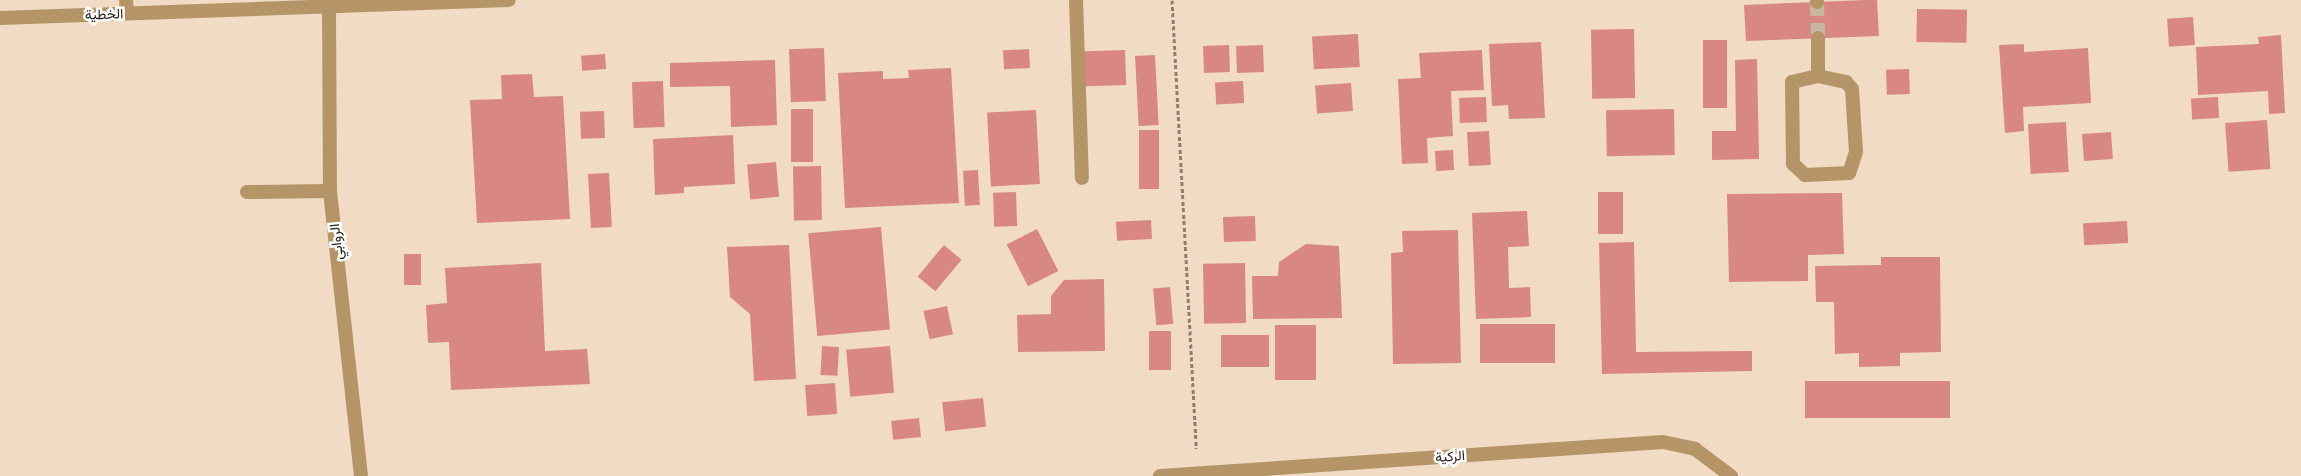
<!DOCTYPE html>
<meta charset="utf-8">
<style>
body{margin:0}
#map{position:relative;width:2301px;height:476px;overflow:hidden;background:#f1dbc4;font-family:"Public Sans",Vazirmatn,sans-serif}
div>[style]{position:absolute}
.building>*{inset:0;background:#d88784;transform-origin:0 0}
.minor-tunnel>*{height:14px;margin-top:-7px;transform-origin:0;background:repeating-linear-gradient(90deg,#c9b6a1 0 14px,transparent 0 21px)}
.path>*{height:3px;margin-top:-1.5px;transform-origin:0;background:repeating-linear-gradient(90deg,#8d7e6e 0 4px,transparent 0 6.5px)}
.service>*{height:14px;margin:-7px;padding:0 7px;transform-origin:7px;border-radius:7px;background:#b59568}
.minor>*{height:14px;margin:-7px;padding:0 7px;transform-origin:7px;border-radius:7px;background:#b59568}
span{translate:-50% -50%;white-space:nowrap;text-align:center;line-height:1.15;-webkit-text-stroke:5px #fff;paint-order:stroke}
.street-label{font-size:14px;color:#282017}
</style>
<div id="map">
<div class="building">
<i style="clip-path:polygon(1866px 0,1877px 0,1879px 36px,1746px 41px,1744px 5px)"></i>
<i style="left:1917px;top:9px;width:50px;height:33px;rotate:1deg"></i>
<i style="left:2193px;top:17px;width:28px;height:26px;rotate:86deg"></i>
<i style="left:1634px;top:29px;width:69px;height:43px;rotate:89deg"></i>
<i style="left:1358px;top:34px;width:33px;height:46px;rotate:87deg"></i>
<i style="clip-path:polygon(2281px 35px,2285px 113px,2269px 114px,2268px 91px,2198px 95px,2196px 47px,2259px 44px,2258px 37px)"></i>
<i style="left:1703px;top:40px;width:24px;height:68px"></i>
<i style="clip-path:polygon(1541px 42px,1545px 118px,1509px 119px,1508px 105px,1492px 106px,1489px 44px)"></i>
<i style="clip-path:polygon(2024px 44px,2024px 52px,2088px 48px,2091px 103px,2023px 107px,2024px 131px,2005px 133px,1999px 45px)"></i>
<i style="left:1229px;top:45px;width:27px;height:26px;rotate:88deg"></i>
<i style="left:1263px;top:45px;width:27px;height:27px;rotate:88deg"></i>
<i style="left:824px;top:48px;width:53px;height:35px;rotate:88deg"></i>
<i style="left:1029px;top:49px;width:19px;height:26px;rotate:87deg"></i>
<i style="left:1125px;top:50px;width:35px;height:46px;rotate:88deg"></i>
<i style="clip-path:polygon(1482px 50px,1484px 90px,1451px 91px,1453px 136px,1427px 138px,1428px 163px,1402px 164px,1398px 79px,1421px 78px,1419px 53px)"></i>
<i style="left:605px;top:54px;width:15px;height:24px;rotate:86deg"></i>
<i style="left:1155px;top:55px;width:70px;height:20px;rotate:87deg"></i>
<i style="clip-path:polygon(1757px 59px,1759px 159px,1712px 160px,1712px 131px,1736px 131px,1735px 60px)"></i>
<i style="clip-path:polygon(775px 60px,777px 125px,731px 127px,730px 86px,670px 87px,670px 63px)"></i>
<i style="clip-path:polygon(951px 68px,959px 203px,845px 208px,838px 73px,883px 71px,883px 79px,909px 78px,908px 70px)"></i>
<i style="left:1909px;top:69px;width:25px;height:23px;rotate:88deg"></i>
<i style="clip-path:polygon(532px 74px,534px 97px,563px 96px,570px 219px,477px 223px,470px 100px,502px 99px,501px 75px)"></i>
<i style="left:663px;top:81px;width:46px;height:31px;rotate:88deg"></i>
<i style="left:1243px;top:81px;width:22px;height:28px;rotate:87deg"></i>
<i style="left:1351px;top:83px;width:28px;height:36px;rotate:86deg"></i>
<i style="left:1486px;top:97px;width:25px;height:27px;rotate:88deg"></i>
<i style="left:2218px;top:97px;width:21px;height:27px;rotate:87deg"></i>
<i style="left:791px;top:109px;width:22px;height:53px"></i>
<i style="left:1674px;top:109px;width:46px;height:68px;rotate:89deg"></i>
<i style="left:1036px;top:110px;width:74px;height:49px;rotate:87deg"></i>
<i style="left:604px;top:111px;width:27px;height:24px;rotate:88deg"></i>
<i style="left:2267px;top:120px;width:49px;height:42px;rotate:86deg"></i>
<i style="left:2066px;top:122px;width:50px;height:38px;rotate:87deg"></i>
<i style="left:1139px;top:130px;width:20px;height:59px"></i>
<i style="left:1489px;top:131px;width:34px;height:22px;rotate:87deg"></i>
<i style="left:2111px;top:132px;width:27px;height:29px;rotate:86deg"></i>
<i style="clip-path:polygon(733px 135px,735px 184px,684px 187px,684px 193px,655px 195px,653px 139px)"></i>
<i style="left:1453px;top:150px;width:20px;height:18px;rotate:87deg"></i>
<i style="left:776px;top:162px;width:35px;height:29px;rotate:85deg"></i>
<i style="left:821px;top:166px;width:54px;height:28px;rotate:89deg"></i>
<i style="left:978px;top:170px;width:35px;height:15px;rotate:87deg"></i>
<i style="left:609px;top:173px;width:54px;height:21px;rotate:87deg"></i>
<i style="left:1016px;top:192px;width:34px;height:23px;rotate:88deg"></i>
<i style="left:1598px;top:192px;width:25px;height:42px"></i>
<i style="clip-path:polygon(1842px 193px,1844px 254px,1808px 255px,1808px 281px,1729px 282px,1727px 194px)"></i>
<i style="clip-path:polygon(1527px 211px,1529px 246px,1508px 247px,1509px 288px,1530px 287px,1531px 317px,1476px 319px,1472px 213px)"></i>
<i style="left:1255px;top:216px;width:25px;height:32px;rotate:88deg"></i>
<i style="left:1151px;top:220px;width:19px;height:35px;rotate:87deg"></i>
<i style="left:2127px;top:221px;width:22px;height:44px;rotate:87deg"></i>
<i style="left:881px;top:227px;width:103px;height:73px;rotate:85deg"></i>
<i style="left:1037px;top:229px;width:47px;height:34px;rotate:63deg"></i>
<i style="clip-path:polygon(1458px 230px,1461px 363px,1393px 364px,1391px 253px,1403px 252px,1402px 231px)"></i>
<i style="clip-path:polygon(1634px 242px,1636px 352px,1752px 351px,1752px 371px,1602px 374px,1599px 243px)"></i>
<i style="clip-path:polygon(1306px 244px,1339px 246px,1342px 318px,1253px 319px,1252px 276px,1278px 276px,1279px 262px)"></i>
<i style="clip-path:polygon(789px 245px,796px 379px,754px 381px,750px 314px,730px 297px,727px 247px)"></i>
<i style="left:944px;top:245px;width:23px;height:41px;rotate:40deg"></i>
<i style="left:404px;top:254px;width:17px;height:31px"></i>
<i style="clip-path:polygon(1881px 257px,1940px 257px,1941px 352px,1900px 353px,1900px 366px,1859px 367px,1859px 353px,1835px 354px,1834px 302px,1816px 302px,1815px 266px,1881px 265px)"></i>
<i style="clip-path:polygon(541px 263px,545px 351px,587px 349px,590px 384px,451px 390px,449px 342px,428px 343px,426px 305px,447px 303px,445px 268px)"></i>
<i style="left:1245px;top:263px;width:60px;height:42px;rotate:89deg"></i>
<i style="clip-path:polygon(1104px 279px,1105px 351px,1018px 352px,1017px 315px,1051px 314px,1051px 296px,1064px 280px)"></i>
<i style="left:1170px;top:287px;width:37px;height:17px;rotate:85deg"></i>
<i style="left:947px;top:306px;width:29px;height:24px;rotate:78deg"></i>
<i style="left:1555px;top:324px;width:39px;height:75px;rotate:90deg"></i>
<i style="left:1275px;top:325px;width:41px;height:55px"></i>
<i style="left:1149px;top:331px;width:22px;height:39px"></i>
<i style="left:1221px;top:335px;width:48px;height:32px"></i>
<i style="left:822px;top:346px;width:17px;height:29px;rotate:3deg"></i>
<i style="left:890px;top:346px;width:47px;height:44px;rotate:85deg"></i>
<i style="left:1950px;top:381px;width:37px;height:145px;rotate:90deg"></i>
<i style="left:835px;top:383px;width:31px;height:30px;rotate:86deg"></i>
<i style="left:983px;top:398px;width:29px;height:41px;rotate:84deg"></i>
<i style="left:919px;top:418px;width:19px;height:28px;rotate:84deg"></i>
</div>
<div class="minor-tunnel">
<i style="left:1817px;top:2px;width:36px;rotate:88deg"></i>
</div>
<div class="path">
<i style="left:1172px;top:0;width:449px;rotate:86.9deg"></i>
</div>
<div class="service">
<i style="left:126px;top:0;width:13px;rotate:86deg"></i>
<i style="left:1076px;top:0;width:178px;rotate:88.1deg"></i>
<i style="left:247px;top:192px;width:83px;rotate:-0.7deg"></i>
</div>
<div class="minor">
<i style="left:1817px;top:0;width:2px;rotate:90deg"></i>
<i style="left:329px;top:7px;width:184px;rotate:89.7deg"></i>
<i style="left:330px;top:191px;width:287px;rotate:83.8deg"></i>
<i style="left:0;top:18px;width:509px;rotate:-2.03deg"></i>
<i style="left:1818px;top:76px;width:29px;rotate:12deg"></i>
<i style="left:1846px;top:82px;width:9px;rotate:49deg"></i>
<i style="left:1852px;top:89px;width:63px;rotate:86.4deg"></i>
<i style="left:1856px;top:152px;width:22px;rotate:108deg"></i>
<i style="left:1849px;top:173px;width:44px;rotate:177.4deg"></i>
<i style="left:1805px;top:175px;width:16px;rotate:-137deg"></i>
<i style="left:1793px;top:164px;width:82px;rotate:-90.7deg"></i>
<i style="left:1792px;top:82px;width:27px;rotate:-13deg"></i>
<i style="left:1818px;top:76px;width:38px;rotate:-90deg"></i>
<i style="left:1160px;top:476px;width:504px;rotate:-3.87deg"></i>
<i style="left:1663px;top:442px;width:33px;rotate:12deg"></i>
<i style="left:1695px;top:449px;width:45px;rotate:36.9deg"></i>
</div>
<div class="street-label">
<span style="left:104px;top:14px;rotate:-2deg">الخطية</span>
<span style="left:336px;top:242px;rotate:-96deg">الروابي</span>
<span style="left:1450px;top:456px;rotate:-4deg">الركية</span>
</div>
</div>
